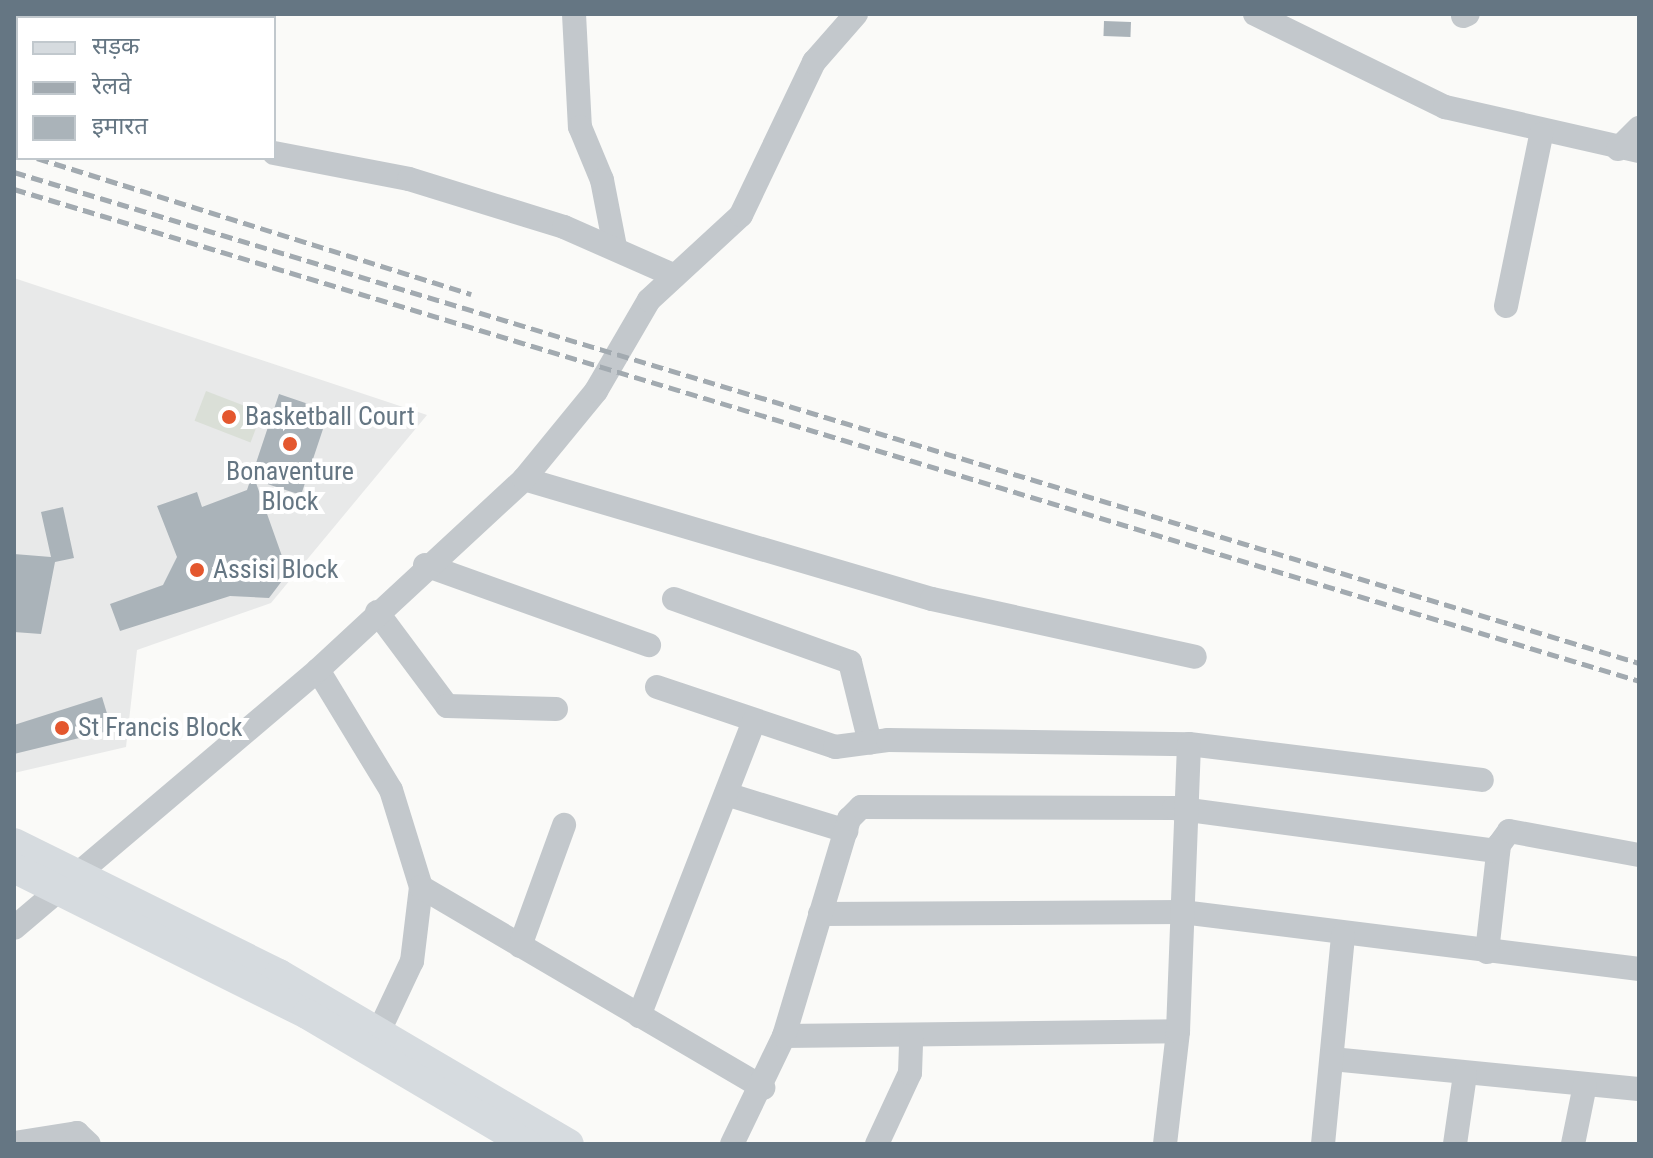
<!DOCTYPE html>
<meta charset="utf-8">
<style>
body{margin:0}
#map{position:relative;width:1653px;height:1158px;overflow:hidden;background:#fafaf8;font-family:"Roboto Condensed","Noto Sans Devanagari",sans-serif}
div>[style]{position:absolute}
.built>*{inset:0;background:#e8e9e9}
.green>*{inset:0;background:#dadfd7;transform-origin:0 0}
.building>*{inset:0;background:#aab3b9;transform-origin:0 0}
.minor>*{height:24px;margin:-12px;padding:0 12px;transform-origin:12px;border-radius:12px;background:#c3c8cc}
.major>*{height:30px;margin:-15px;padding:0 15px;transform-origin:15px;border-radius:15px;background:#d6dbdf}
.rail>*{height:5px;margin-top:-2.5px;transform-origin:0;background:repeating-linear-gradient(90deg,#a2aab0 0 12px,transparent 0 18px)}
.dots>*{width:22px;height:22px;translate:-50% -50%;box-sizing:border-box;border:4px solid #fff;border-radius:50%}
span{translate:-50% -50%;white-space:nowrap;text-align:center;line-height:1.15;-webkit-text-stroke:8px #fff;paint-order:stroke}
.poi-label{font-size:26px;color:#657683}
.left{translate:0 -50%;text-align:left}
.frame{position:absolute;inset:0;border:16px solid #657683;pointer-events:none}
.legend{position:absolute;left:16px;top:16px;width:260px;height:144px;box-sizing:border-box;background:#fff;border:2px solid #c1c8cd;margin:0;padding:10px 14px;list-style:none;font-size:24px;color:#657683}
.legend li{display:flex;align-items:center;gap:16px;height:40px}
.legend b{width:40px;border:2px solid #c1c8cd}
</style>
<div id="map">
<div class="built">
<i style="clip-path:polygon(14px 278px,427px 415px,271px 603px,137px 650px,126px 747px,14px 773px)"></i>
</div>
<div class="green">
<i style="left:206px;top:391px;width:60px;height:32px;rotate:21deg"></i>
</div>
<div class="building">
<i style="left:1104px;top:21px;width:27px;height:15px;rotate:2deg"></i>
<i style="clip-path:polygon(279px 394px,329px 411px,301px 495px,255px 480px,288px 573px,269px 598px,230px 596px,120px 631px,110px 604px,163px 585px,177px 557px,157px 506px,197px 492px,202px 507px,247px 490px)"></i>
<i style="clip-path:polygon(63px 507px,74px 558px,55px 562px,41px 634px,14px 632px,14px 554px,51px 557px,41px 512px)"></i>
<i style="clip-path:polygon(102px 697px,112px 730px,14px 754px,14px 725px)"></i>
</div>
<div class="minor">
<i style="left:574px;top:14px;width:113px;rotate:87deg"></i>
<i style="left:580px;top:127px;width:57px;rotate:67.5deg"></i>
<i style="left:602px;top:180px;width:68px;rotate:79deg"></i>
<i style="left:1255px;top:14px;width:212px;rotate:26.1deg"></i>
<i style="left:1445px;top:107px;width:199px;rotate:12.8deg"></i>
<i style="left:1463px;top:16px;width:5px;rotate:-22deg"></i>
<i style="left:1618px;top:149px;width:30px;rotate:-45deg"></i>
<i style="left:274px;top:153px;width:137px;rotate:10.9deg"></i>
<i style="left:409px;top:179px;width:162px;rotate:17.2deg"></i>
<i style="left:564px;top:227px;width:121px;rotate:23.8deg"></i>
<i style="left:1506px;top:306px;width:175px;rotate:-78.4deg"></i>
<i style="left:524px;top:479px;width:425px;rotate:16.4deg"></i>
<i style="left:932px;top:599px;width:269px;rotate:12.4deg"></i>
<i style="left:425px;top:565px;width:238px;rotate:19.7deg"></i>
<i style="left:674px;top:599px;width:187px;rotate:19.7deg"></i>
<i style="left:850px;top:662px;width:83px;rotate:76.1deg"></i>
<i style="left:377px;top:612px;width:117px;rotate:53.3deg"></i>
<i style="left:447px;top:706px;width:109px;rotate:1.6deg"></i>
<i style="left:318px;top:670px;width:140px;rotate:58.7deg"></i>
<i style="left:391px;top:790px;width:102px;rotate:72.8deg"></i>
<i style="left:421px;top:887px;width:75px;rotate:96.9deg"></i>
<i style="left:412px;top:961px;width:75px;rotate:115.2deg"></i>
<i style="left:657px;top:687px;width:188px;rotate:18.6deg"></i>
<i style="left:835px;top:747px;width:53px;rotate:-7.5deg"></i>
<i style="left:888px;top:740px;width:301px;rotate:0.8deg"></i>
<i style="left:1189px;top:744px;width:295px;rotate:7deg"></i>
<i style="left:726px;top:794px;width:126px;rotate:17.1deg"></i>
<i style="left:421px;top:887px;width:397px;rotate:30.4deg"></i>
<i style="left:820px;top:914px;width:362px;rotate:-0.3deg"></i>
<i style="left:1182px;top:912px;width:461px;rotate:7.1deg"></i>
<i style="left:14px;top:928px;width:399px;rotate:-40.3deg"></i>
<i style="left:318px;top:670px;width:281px;rotate:-42.8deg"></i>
<i style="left:524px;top:479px;width:114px;rotate:-50.7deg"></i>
<i style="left:596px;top:391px;width:105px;rotate:-59.8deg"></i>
<i style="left:649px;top:300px;width:125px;rotate:-42.7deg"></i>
<i style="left:741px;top:215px;width:170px;rotate:-64.5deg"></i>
<i style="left:814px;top:62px;width:64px;rotate:-48.8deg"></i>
<i style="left:520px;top:946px;width:129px;rotate:-70deg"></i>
<i style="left:1487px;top:952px;width:108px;rotate:-83.6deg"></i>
<i style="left:1499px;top:845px;width:17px;rotate:-54deg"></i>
<i style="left:1509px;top:831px;width:132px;rotate:10.5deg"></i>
<i style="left:639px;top:1016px;width:317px;rotate:-68.7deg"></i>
<i style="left:784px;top:1036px;width:394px;rotate:-0.7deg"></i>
<i style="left:1332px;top:1059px;width:308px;rotate:5.6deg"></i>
<i style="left:14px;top:1143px;width:64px;rotate:-9deg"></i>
<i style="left:77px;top:1133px;width:16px;rotate:43deg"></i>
<i style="left:732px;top:1144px;width:120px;rotate:-64.3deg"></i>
<i style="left:784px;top:1036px;width:227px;rotate:-73.3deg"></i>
<i style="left:849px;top:819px;width:17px;rotate:-45deg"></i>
<i style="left:861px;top:807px;width:313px;rotate:0.2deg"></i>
<i style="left:1174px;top:808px;width:327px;rotate:7.6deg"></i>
<i style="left:877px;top:1144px;width:78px;rotate:-65.1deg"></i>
<i style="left:910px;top:1073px;width:38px;rotate:-88deg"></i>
<i style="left:1165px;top:1144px;width:114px;rotate:-83.4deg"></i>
<i style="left:1178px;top:1031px;width:287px;rotate:-87.8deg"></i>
<i style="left:1323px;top:1144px;width:210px;rotate:-84.5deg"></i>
<i style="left:1455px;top:1144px;width:70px;rotate:-81.8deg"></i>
<i style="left:1573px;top:1144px;width:60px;rotate:-78.5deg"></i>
</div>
<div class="major">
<i style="left:14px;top:843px;width:296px;rotate:26.3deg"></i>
<i style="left:279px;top:974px;width:336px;rotate:30.4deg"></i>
<i style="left:14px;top:868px;width:327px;rotate:26.5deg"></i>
<i style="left:307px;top:1014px;width:256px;rotate:30.6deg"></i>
</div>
<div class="rail">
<i style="left:14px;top:151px;width:4px;rotate:14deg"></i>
<i style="left:37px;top:158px;width:455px;rotate:17.4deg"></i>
<i style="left:14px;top:172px;width:1698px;rotate:16.81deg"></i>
<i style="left:14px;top:189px;width:1698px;rotate:16.84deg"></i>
</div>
<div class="dots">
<i style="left:229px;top:417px;background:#e4572e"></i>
<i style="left:290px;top:444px;background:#e4572e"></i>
<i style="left:197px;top:570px;background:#e4572e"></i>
<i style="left:62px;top:728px;background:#e4572e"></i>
</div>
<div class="poi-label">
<span class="left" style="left:245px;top:417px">Basketball Court</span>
<span style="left:290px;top:487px">Bonaventure<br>Block</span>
<span class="left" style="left:213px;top:570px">Assisi Block</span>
<span class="left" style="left:78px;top:728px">St Francis Block</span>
</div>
<div class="frame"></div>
<ul class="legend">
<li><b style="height:10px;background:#d6dbdf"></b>सड़क</li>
<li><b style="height:10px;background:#a2aab0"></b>रेलवे</li>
<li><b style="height:22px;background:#aab3b9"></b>इमारत</li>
</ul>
</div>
